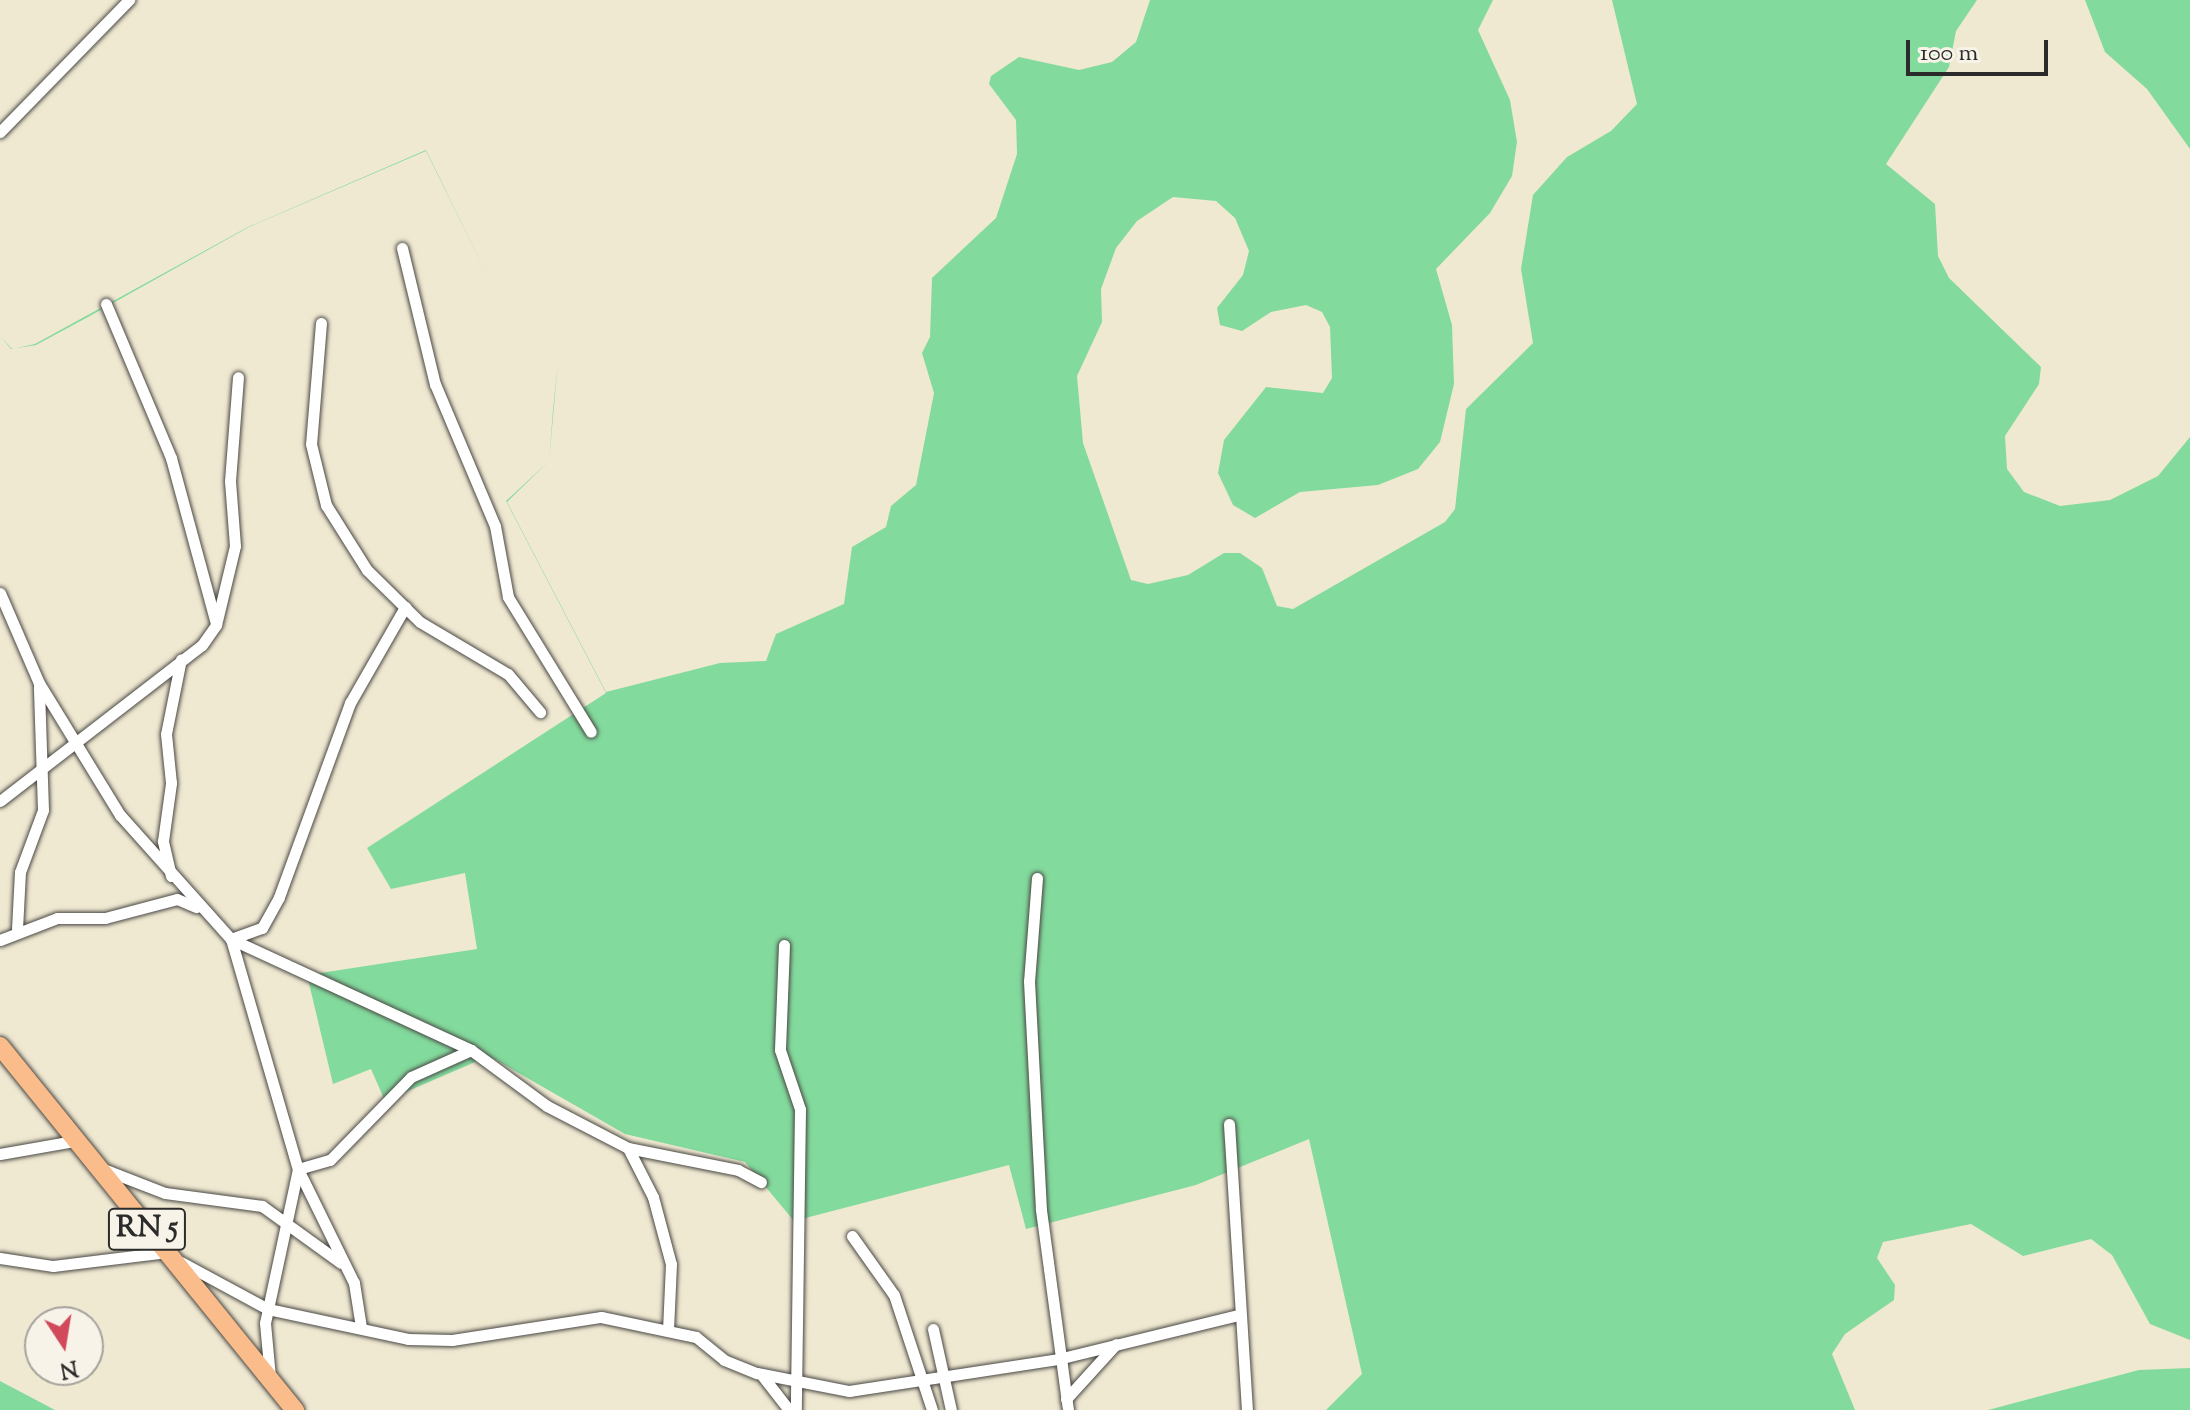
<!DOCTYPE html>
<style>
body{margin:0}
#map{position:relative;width:2190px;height:1410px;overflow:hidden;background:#f0e9d2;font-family:"Sorts Mill Goudy",serif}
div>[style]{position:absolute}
.green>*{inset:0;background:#83da9d}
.roads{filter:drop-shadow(0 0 2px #494844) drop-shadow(0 0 2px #494844)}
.minor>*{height:11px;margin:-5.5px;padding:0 5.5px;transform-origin:5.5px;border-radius:5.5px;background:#fff}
.primary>*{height:18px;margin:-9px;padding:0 9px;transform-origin:9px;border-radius:9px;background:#f9bc8a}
span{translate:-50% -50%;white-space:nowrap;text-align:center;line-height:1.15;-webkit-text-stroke:8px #f7f3e8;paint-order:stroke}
.shield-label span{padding:2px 6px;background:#f7f3e8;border:2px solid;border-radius:6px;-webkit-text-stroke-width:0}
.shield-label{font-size:30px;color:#2b2b2b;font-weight:700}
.north{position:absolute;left:24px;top:1306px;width:80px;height:80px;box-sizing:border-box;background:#f7f3e8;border:2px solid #a5a39c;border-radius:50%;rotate:168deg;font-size:22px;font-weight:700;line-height:32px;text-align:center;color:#2b2b2b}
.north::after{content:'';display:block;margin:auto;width:28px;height:36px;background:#d1495b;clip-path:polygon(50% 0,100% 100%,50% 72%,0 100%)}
.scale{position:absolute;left:1906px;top:40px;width:142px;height:36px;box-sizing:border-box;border:4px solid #2b2b2b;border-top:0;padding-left:10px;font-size:24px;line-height:28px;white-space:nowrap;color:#2b2b2b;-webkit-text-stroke:6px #f7f3e8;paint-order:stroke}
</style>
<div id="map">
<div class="green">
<i style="clip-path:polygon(1150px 0,1493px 0,1478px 30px,1510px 100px,1517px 142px,1512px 176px,1490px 213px,1436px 269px,1452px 325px,1454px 384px,1440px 442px,1418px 469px,1378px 485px,1300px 492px,1255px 518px,1233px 505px,1218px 473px,1224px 440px,1266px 387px,1323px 393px,1332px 378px,1330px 327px,1322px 312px,1306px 305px,1271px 312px,1242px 331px,1220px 325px,1217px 308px,1243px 275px,1249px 251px,1235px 218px,1216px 201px,1173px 197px,1137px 221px,1116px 248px,1101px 289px,1102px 322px,1077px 376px,1083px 443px,1131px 580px,1148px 584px,1188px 575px,1224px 553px,1240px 553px,1262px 568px,1277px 606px,1293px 609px,1445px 522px,1455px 509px,1466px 409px,1533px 343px,1521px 269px,1533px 195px,1567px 157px,1611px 131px,1637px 104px,1612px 0,1977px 0,1956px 31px,1949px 67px,1886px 164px,1935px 204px,1938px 256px,1949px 278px,2041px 367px,2039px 384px,2005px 436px,2007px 469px,2024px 492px,2060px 506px,2110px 500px,2158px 476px,2190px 437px,2190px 1340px,2150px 1324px,2112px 1255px,2091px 1239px,2023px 1256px,1971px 1224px,1883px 1242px,1877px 1258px,1895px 1285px,1894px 1300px,1845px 1334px,1832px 1354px,1855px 1410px,1326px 1410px,1362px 1374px,1309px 1139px,1196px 1185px,1026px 1229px,1009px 1165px,794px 1221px,745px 1162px,625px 1134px,489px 1056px,385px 1101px,371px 1069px,333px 1084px,307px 975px,477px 949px,465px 873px,391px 889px,367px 848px,606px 693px,506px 501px,549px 461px,553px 410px,558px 362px,552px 338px,492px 285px,426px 151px,249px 227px,88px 317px,36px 345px,11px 349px,0 336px,12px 349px,35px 344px,248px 227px,426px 150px,492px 285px,552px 338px,558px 362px,549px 461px,507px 502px,606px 692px,720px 663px,766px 661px,776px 634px,844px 604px,852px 547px,886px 527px,891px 506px,916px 485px,934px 393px,922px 353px,930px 337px,932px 278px,996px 218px,1017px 154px,1016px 120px,989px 84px,991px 76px,1019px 57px,1079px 70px,1112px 62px,1136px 42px)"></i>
<i style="clip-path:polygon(2085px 0,2190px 0,2190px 149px,2147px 89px,2105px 52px)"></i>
<i style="clip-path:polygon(2190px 1368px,2190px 1410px,1988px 1410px,2139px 1370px)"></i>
<i style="clip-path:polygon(0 1381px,55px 1410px,0 1410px)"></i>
</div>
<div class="roads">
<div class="minor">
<i style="left:0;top:132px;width:185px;rotate:-45.7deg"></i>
<i style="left:402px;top:248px;width:140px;rotate:76.4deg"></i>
<i style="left:435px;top:384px;width:154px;rotate:67.1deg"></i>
<i style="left:495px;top:526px;width:72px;rotate:79.6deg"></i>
<i style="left:508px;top:597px;width:158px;rotate:58.4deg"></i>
<i style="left:106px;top:304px;width:167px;rotate:67.1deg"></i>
<i style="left:171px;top:458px;width:172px;rotate:74.8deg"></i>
<i style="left:321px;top:323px;width:121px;rotate:94.7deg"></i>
<i style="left:311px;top:444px;width:63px;rotate:76.2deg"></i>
<i style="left:326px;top:505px;width:77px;rotate:57.8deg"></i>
<i style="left:367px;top:570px;width:74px;rotate:44.5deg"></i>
<i style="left:420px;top:622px;width:102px;rotate:30.6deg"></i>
<i style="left:508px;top:674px;width:50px;rotate:49.9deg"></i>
<i style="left:0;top:593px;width:98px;rotate:66.6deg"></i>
<i style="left:39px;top:683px;width:155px;rotate:58.5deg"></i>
<i style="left:120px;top:815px;width:166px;rotate:48.2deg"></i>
<i style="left:231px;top:939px;width:33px;rotate:-20deg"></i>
<i style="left:262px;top:928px;width:35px;rotate:-61deg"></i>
<i style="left:279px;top:897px;width:207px;rotate:-69.9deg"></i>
<i style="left:350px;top:703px;width:111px;rotate:-60.2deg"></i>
<i style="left:0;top:801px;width:255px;rotate:-37.7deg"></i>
<i style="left:202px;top:645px;width:24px;rotate:-55deg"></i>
<i style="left:216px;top:625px;width:81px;rotate:-76.5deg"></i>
<i style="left:235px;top:546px;width:65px;rotate:-94.4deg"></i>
<i style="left:230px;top:481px;width:104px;rotate:-85.6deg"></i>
<i style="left:171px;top:876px;width:36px;rotate:-103deg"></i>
<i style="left:163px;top:841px;width:59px;rotate:-82.1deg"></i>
<i style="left:171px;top:783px;width:49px;rotate:-95.8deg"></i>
<i style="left:166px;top:734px;width:76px;rotate:-78.7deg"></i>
<i style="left:1037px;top:878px;width:103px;rotate:94.4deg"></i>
<i style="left:1029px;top:981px;width:229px;rotate:87deg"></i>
<i style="left:1041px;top:1210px;width:202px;rotate:82.3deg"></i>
<i style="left:17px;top:929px;width:57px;rotate:-87deg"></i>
<i style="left:20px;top:872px;width:66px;rotate:-69.6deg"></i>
<i style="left:43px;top:810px;width:123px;rotate:-91.9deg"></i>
<i style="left:231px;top:939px;width:264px;rotate:24.8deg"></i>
<i style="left:471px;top:1050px;width:94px;rotate:36.4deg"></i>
<i style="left:547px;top:1106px;width:91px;rotate:27.4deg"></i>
<i style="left:628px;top:1148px;width:112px;rotate:11.3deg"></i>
<i style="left:738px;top:1170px;width:26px;rotate:28deg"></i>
<i style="left:231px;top:939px;width:240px;rotate:73.8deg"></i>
<i style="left:298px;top:1169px;width:157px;rotate:102.1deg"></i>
<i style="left:265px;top:1323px;width:54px;rotate:84.7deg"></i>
<i style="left:0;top:940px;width:61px;rotate:-21.1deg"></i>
<i style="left:57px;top:918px;width:48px"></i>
<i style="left:105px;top:918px;width:74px;rotate:-14.8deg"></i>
<i style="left:177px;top:899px;width:21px;rotate:23deg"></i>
<i style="left:784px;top:945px;width:105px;rotate:92.2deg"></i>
<i style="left:780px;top:1050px;width:62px;rotate:71.3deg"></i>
<i style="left:800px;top:1109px;width:301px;rotate:90.8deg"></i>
<i style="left:1229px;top:1124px;width:287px;rotate:86.4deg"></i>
<i style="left:628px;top:1148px;width:55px;rotate:63deg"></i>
<i style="left:653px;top:1197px;width:69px;rotate:75deg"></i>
<i style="left:671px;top:1264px;width:67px;rotate:92.6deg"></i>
<i style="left:0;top:1154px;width:75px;rotate:-10deg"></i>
<i style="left:103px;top:1169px;width:66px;rotate:21.2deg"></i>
<i style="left:165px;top:1193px;width:98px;rotate:7.6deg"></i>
<i style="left:262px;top:1206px;width:97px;rotate:35.8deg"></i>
<i style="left:852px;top:1236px;width:72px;rotate:54.6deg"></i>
<i style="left:894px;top:1295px;width:121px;rotate:71.7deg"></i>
<i style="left:0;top:1258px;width:54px;rotate:8.6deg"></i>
<i style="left:53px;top:1266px;width:115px;rotate:-7deg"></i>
<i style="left:181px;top:1262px;width:99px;rotate:28.4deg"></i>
<i style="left:268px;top:1309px;width:143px;rotate:12.1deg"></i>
<i style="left:408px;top:1339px;width:44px;rotate:1.3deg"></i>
<i style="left:452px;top:1340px;width:151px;rotate:-8.8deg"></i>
<i style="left:601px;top:1317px;width:97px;rotate:11.9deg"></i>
<i style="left:696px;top:1337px;width:36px;rotate:39deg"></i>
<i style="left:724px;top:1360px;width:35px;rotate:22deg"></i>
<i style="left:757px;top:1373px;width:94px;rotate:11.1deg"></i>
<i style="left:849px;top:1391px;width:211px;rotate:-8.7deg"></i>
<i style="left:1058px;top:1359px;width:186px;rotate:-13.7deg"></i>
<i style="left:361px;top:1327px;width:45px;rotate:-99deg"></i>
<i style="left:354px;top:1283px;width:127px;rotate:-116.2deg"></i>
<i style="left:298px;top:1169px;width:33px;rotate:-16deg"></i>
<i style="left:330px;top:1160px;width:116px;rotate:-45.7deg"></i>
<i style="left:411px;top:1077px;width:66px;rotate:-24.2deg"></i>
<i style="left:933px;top:1329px;width:83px;rotate:77.5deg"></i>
<i style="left:761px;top:1374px;width:46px;rotate:52.1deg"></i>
<i style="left:1066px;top:1399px;width:74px;rotate:-47.7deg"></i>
</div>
<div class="primary">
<i style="left:0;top:1046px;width:469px;rotate:51deg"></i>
</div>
</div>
<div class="shield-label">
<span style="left:147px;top:1229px">RN 5</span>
</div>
<div class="north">N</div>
<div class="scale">100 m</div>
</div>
